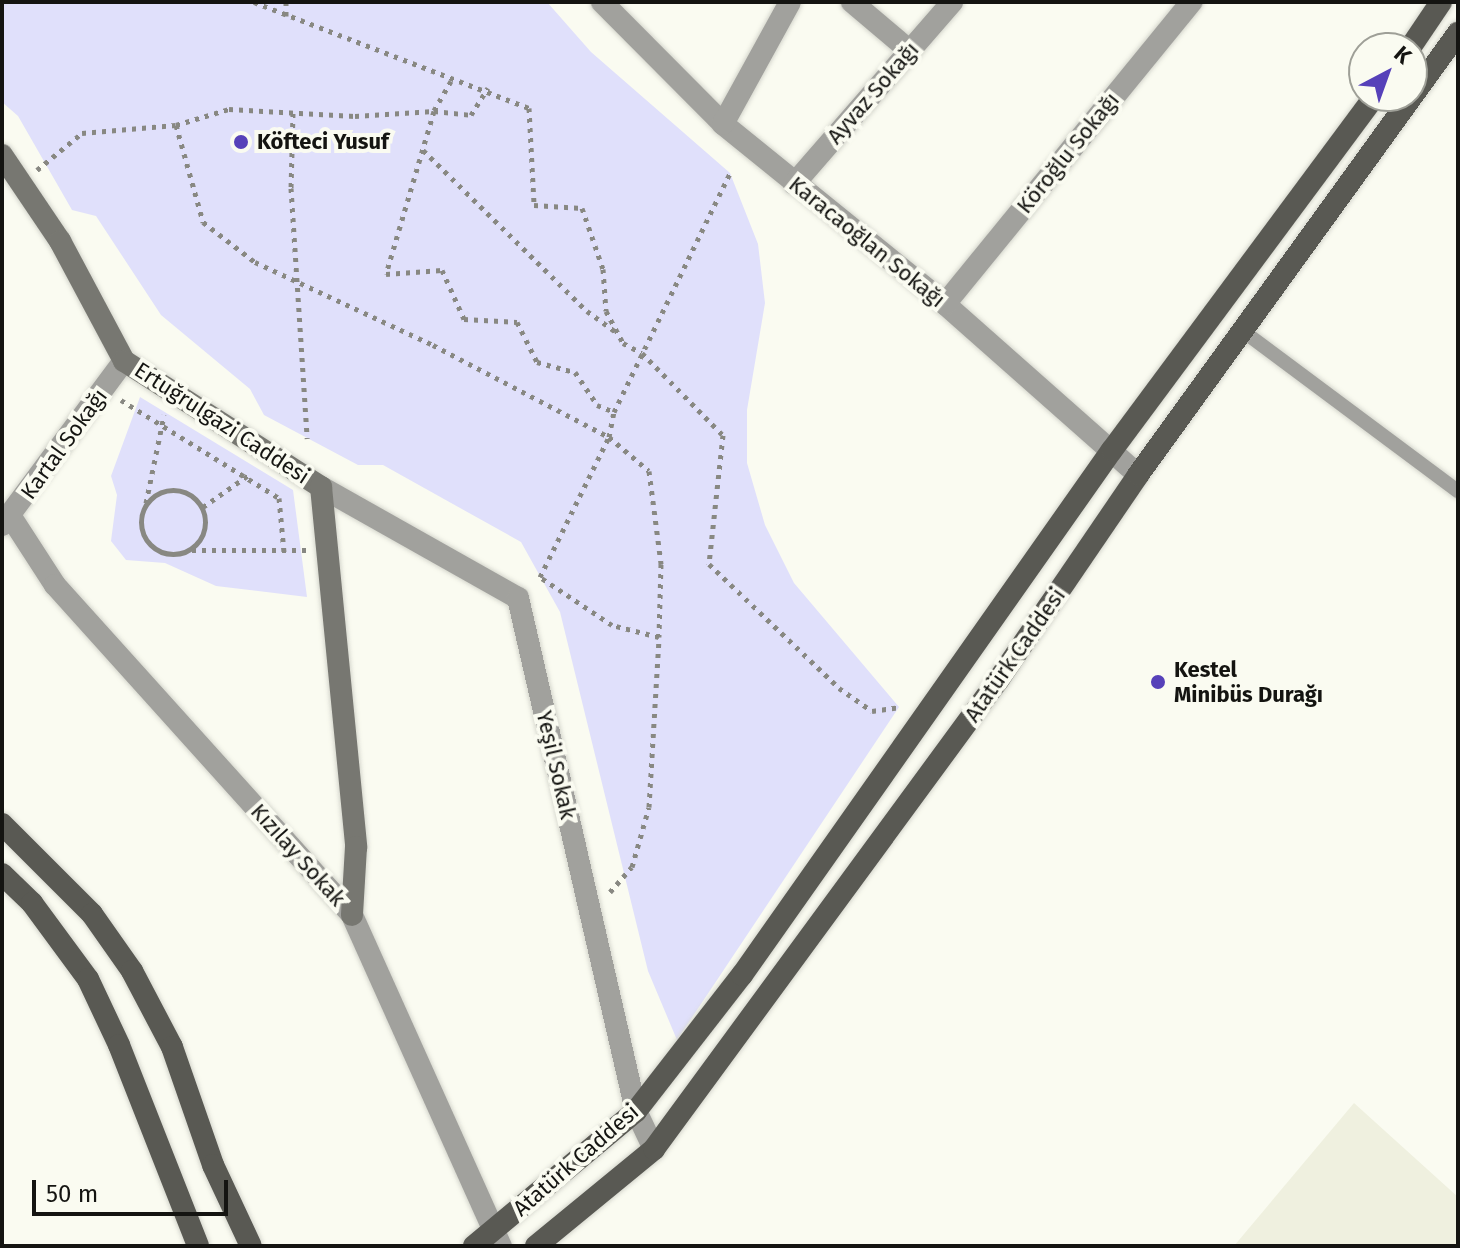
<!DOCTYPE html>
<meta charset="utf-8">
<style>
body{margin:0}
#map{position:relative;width:1460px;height:1248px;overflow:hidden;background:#fafbf1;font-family:"Fira Sans",sans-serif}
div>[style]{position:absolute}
.built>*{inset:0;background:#eff0df}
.green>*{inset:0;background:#e0e0fb}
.path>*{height:5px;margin-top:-2.5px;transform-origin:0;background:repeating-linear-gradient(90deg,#888882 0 4px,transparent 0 10px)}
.path>.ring{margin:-2.5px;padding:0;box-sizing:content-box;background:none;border:5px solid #888882;border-radius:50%}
.roads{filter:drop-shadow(0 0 2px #d5d6cd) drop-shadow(0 0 2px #d5d6cd)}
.service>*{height:14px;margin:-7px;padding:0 7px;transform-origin:7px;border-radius:7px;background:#a1a19d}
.minor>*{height:22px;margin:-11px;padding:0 11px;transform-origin:11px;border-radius:11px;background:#a1a19d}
.secondary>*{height:22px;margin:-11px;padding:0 11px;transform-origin:11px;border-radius:11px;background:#777771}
.primary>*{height:22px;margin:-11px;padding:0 11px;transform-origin:11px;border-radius:11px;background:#595953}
.dots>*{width:22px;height:22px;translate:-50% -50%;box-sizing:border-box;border:4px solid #fafbf1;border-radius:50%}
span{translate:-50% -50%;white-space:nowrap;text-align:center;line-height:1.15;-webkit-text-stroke:8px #fafbf1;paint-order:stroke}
.street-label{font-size:22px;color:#141411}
.poi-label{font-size:22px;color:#141411;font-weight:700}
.left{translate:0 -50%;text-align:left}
.frame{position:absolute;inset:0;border:4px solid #141411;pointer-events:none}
.north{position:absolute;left:1348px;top:32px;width:80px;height:80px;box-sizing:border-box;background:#fafbf1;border:2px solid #9e9f97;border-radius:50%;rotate:41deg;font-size:22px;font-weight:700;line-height:32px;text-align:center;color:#141411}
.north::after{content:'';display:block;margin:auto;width:28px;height:36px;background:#5641b9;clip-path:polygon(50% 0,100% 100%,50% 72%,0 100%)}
.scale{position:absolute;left:32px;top:1180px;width:196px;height:36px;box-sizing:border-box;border:4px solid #141411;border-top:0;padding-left:10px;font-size:24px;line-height:28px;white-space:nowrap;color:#141411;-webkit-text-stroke:6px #fafbf1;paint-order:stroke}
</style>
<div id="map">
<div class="built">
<i style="clip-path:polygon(1354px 1103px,1458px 1197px,1458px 1246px,1234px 1246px)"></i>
</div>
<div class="green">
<i style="clip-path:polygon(2px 2px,547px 2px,591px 52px,730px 173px,758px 244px,765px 303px,747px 410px,747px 463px,765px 525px,794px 583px,899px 707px,677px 1040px,648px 971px,560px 612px,521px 542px,383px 465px,358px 465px,264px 415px,250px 389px,161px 315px,96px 216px,72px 210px,18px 116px,2px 102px)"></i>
<i style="clip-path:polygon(140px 397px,293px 490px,307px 597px,216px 586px,165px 563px,126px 560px,111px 541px,117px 495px,111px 476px)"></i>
</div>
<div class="path">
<i style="left:254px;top:2px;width:295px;rotate:21.1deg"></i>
<i style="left:529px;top:108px;width:97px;rotate:87deg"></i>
<i style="left:534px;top:205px;width:48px;rotate:3.6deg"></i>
<i style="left:582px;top:208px;width:65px;rotate:71deg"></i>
<i style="left:603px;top:269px;width:42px;rotate:85.9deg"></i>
<i style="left:606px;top:311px;width:36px;rotate:62deg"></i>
<i style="left:623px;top:343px;width:21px;rotate:28deg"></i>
<i style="left:642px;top:353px;width:115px;rotate:45.4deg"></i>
<i style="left:723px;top:435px;width:130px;rotate:96.2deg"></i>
<i style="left:709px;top:564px;width:180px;rotate:43.6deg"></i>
<i style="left:839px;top:688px;width:40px;rotate:34.9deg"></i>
<i style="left:872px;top:711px;width:27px;rotate:-8deg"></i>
<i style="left:286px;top:2px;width:14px;rotate:90deg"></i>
<i style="left:451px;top:81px;width:34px;rotate:120deg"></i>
<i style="left:434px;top:111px;width:37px;rotate:6deg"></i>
<i style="left:471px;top:115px;width:32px;rotate:-58deg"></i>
<i style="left:293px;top:113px;width:75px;rotate:91.5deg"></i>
<i style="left:291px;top:188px;width:251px;rotate:86.3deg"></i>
<i style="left:176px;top:125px;width:101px;rotate:74.4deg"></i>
<i style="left:203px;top:222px;width:66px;rotate:37.6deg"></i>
<i style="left:255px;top:262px;width:196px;rotate:25deg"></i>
<i style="left:433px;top:345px;width:199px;rotate:27.6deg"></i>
<i style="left:609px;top:437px;width:25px;rotate:-79deg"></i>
<i style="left:423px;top:150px;width:230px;rotate:44.5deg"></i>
<i style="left:587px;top:311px;width:37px;rotate:36deg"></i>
<i style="left:37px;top:170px;width:58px;rotate:-39.4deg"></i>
<i style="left:82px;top:133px;width:94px;rotate:-4.9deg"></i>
<i style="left:176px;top:125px;width:55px;rotate:-16.8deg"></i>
<i style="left:229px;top:109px;width:126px;rotate:3.2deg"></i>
<i style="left:355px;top:116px;width:79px;rotate:-3.6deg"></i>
<i style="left:434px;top:111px;width:170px;rotate:106.4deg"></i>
<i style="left:386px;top:274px;width:56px;rotate:-4.1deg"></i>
<i style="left:442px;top:270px;width:54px;rotate:65.8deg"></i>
<i style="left:464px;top:319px;width:53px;rotate:3.2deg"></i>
<i style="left:517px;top:322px;width:45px;rotate:63.4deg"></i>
<i style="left:537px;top:362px;width:39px;rotate:15deg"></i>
<i style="left:575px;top:372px;width:40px;rotate:56deg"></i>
<i style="left:597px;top:405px;width:18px;rotate:22deg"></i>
<i style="left:614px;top:412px;width:266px;rotate:-64.1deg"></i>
<i style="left:121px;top:400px;width:186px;rotate:31.8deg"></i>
<i style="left:279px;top:498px;width:54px;rotate:84.7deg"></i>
<i class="ring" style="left:141px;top:490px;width:59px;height:59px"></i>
<i style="left:146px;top:503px;width:90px;rotate:-78.4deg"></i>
<i style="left:203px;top:507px;width:57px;rotate:-35.1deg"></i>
<i style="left:192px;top:550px;width:114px"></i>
<i style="left:610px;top:892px;width:33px;rotate:-49deg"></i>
<i style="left:632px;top:867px;width:62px;rotate:-74.2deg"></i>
<i style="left:649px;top:807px;width:170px;rotate:-86.6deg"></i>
<i style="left:659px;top:637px;width:49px;rotate:-165.7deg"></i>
<i style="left:612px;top:625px;width:87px;rotate:-146.3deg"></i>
<i style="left:540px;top:577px;width:156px;rotate:-63.8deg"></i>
<i style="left:609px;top:437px;width:52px;rotate:40.4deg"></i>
<i style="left:649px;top:471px;width:94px;rotate:82.6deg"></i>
<i style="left:661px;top:564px;width:73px;rotate:91.6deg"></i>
</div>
<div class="roads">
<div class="service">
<i style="left:1243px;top:331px;width:268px;rotate:36.7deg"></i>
</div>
<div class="minor">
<i style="left:602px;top:2px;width:172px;rotate:45.2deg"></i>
<i style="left:723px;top:124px;width:286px;rotate:39deg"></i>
<i style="left:945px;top:304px;width:258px;rotate:41.5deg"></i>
<i style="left:852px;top:2px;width:76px;rotate:40.2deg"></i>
<i style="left:723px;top:124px;width:139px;rotate:-61.2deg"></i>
<i style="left:794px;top:184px;width:241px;rotate:-49deg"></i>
<i style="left:945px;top:304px;width:390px;rotate:-50.8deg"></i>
<i style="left:321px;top:487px;width:226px;rotate:29.4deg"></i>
<i style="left:518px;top:598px;width:526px;rotate:77.05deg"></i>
<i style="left:636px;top:1111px;width:42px;rotate:64.7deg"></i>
<i style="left:11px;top:517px;width:81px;rotate:57.1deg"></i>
<i style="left:55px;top:585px;width:444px;rotate:48deg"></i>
<i style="left:352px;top:915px;width:363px;rotate:65.8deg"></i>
<i style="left:2px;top:525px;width:204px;rotate:-53.4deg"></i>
</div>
<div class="secondary">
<i style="left:2px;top:155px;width:104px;rotate:56deg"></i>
<i style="left:60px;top:241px;width:136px;rotate:61.9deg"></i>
<i style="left:124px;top:361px;width:234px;rotate:32.6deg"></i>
<i style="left:321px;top:487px;width:362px;rotate:84.4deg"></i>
<i style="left:356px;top:847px;width:68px;rotate:93.4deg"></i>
</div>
<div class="primary">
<i style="left:1410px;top:48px;width:55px;rotate:-56deg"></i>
<i style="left:2px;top:824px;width:127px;rotate:45deg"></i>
<i style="left:92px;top:914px;width:70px;rotate:54.9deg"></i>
<i style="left:132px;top:971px;width:86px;rotate:62.2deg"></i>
<i style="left:172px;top:1047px;width:125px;rotate:70.8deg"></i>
<i style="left:213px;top:1165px;width:89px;rotate:64.9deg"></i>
<i style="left:2px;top:874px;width:42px;rotate:44deg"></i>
<i style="left:32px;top:903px;width:94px;rotate:53.6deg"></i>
<i style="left:88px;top:979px;width:73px;rotate:64.8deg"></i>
<i style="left:119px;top:1045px;width:216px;rotate:68.5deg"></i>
<i style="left:474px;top:1246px;width:211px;rotate:-39.8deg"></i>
<i style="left:636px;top:1111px;width:172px;rotate:-52.1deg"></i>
<i style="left:742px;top:975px;width:642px;rotate:-54.83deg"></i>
<i style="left:1112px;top:450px;width:441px;rotate:-53.4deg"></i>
<i style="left:536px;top:1246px;width:153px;rotate:-39.4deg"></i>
<i style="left:654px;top:1149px;width:583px;rotate:-53.72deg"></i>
<i style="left:999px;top:679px;width:247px;rotate:-55.7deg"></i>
<i style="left:1138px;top:475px;width:546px;rotate:-54.1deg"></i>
</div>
</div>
<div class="dots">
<i style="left:241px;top:142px;background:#5641b9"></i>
<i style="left:1158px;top:682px;background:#5641b9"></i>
</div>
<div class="street-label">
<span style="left:873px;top:93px;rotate:-49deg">Ayvaz Sokağı</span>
<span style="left:1068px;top:153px;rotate:-51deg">Köroğlu Sokağı</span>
<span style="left:867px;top:242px;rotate:39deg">Karacaoğlan Sokağı</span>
<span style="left:222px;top:423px;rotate:33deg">Ertuğrulgazi Caddesi</span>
<span style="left:64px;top:444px;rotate:-54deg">Kartal Sokağı</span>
<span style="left:1015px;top:655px;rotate:-55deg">Atatürk Caddesi</span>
<span style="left:556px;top:765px;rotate:77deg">Yeşil Sokak</span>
<span style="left:298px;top:855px;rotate:48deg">Kızılay Sokak</span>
<span style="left:576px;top:1160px;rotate:-41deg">Atatürk Caddesi</span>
</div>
<div class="poi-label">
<span class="left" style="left:257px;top:142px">Köfteci Yusuf</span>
<span class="left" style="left:1174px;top:682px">Kestel<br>Minibüs Durağı</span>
</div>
<div class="frame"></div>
<div class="north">K</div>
<div class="scale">50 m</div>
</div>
